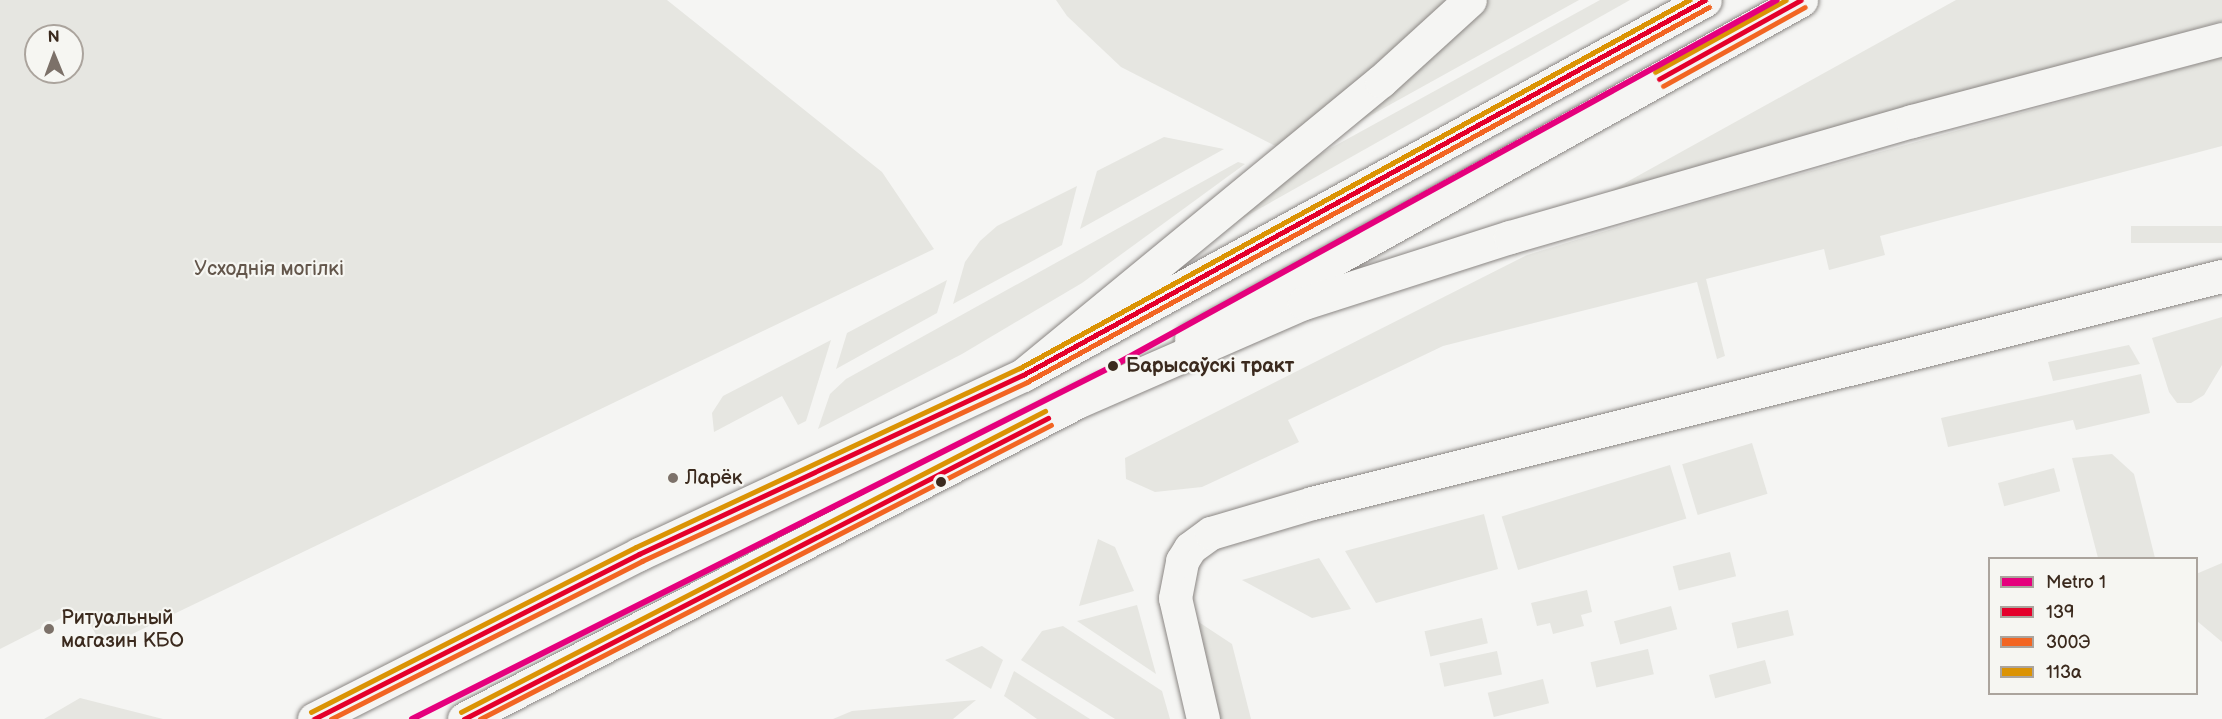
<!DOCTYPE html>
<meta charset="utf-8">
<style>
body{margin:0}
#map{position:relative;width:2222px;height:719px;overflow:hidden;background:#f5f5f3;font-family:"Balsamiq Sans",sans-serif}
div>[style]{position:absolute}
.green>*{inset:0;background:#e6e6e1;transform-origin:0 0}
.roads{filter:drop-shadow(0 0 2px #8a8683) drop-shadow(0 0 2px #8a8683)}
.minor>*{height:33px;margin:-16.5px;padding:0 16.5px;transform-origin:16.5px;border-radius:16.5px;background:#f5f5f3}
.major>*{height:33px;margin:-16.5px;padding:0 16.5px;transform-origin:16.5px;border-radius:16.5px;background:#f5f5f3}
.highway>*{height:33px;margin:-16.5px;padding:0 16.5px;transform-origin:16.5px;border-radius:16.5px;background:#f5f5f3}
.bus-1>*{height:4.5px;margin:-2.25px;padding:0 2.25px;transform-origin:2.25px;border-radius:2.25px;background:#e4002b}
.bus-2>*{height:4.5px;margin:-2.25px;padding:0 2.25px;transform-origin:2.25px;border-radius:2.25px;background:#f26522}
.bus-3>*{height:4.5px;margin:-2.25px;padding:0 2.25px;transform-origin:2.25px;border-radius:2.25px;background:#db9304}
.metro-1>*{height:6px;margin:-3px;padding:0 3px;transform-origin:3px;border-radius:3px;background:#e5007d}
.dots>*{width:16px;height:16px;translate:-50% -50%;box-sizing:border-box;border:3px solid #f6f6f2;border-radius:50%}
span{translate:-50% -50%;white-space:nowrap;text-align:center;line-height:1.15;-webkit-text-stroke:4.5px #f6f6f2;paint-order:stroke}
.park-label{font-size:20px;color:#63564b}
.stop-label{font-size:20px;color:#3b2a1e;font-weight:700}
.left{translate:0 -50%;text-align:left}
.poi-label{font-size:20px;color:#3b2a1e}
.legend{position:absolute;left:1988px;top:557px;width:210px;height:138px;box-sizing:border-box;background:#f6f6f2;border:2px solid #aba49d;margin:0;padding:8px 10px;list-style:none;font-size:18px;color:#3b2a1e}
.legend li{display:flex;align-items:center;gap:12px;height:30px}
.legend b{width:30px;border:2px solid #aba49d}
.north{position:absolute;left:24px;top:24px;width:60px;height:60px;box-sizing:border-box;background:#f6f6f2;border:2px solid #aba49d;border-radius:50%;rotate:359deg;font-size:16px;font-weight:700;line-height:24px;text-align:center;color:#3b2a1e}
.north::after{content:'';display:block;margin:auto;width:21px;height:27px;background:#7c7169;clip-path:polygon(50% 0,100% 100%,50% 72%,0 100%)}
</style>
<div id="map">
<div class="green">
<i style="clip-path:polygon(evenodd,0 0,667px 0,882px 172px,934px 249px,103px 648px,86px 616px,67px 615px,0 649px,0 0,36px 36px,72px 36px,72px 72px,36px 72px,36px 36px)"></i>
<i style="clip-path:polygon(1056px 0,1450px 0,1283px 150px,1121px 67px,1067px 16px)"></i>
<i style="clip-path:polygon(1487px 0,1579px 0,1301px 154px,1365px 111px)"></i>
<i style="clip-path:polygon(1600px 0,1630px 0,1204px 240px,1300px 165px)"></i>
<i style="clip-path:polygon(1956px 0,2222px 0,2222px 21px,1578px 209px)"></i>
<i style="clip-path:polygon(2222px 57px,2222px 146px,1880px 236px,1885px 255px,1829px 270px,1824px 249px,1706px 279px,1725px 356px,1717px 359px,1697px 282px,1443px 346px,1288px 420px,1299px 442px,1202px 487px,1155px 492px,1126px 479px,1125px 458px,1527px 255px,1707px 200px)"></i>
<i style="clip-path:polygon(1164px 137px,1224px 149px,1080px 229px,1097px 171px)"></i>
<i style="clip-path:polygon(1238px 162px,1245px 164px,1082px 283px,962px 354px,818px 429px,830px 394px,846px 379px)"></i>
<i style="clip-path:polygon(1077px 186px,1062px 245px,953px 304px,965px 262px,980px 241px,997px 226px)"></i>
<i style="left:2222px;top:226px;width:17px;height:91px;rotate:90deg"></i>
<i style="clip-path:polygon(947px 280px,937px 313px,836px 369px,847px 333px)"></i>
<i style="clip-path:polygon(2222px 317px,2222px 365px,2204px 395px,2191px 403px,2177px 403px,2169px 392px,2152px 338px)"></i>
<i style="clip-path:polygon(831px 340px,806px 421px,798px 425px,782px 396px,714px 432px,712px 413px,723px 396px)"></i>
<i style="clip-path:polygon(2129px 345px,2140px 364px,2053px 381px,2048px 362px)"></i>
<i style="clip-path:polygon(2141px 374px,2150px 413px,2076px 430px,2073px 420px,1948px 447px,1941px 418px)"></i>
<i style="left:1752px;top:443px;width:53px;height:73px;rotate:73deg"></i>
<i style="clip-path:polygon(2112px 454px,2134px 474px,2155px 558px,2098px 558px,2072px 458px)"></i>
<i style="left:1670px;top:465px;width:56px;height:176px;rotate:73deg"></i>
<i style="left:2054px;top:468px;width:24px;height:58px;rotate:75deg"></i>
<i style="clip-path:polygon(1484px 514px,1498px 569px,1376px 603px,1345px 551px)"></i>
<i style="clip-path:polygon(1098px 539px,1115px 547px,1134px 591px,1079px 606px)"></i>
<i style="left:1730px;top:552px;width:25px;height:59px;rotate:76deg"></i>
<i style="clip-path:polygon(1319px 558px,1351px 609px,1312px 618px,1242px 580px)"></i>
<i style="clip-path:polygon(2222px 563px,2222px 642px,2197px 621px,2196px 574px)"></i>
<i style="clip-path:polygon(1587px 590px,1592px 612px,1581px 615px,1584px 626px,1553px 634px,1550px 623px,1537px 626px,1531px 603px)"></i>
<i style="clip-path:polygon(1137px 605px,1156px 674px,1077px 621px)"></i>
<i style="left:1671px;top:606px;width:24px;height:59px;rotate:75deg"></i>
<i style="left:1788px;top:610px;width:26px;height:58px;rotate:77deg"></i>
<i style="clip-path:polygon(1188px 615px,1232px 644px,1251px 719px,1217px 719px)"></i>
<i style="left:1482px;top:618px;width:26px;height:59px;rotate:77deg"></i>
<i style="clip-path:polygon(1063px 626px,1162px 691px,1170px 719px,1115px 719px,1021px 660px,1042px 631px)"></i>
<i style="clip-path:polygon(982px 646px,1003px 660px,991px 689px,945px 660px)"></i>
<i style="left:1648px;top:649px;width:26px;height:59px;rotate:77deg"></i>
<i style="left:1497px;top:651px;width:24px;height:59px;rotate:78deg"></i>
<i style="left:1765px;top:660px;width:24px;height:58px;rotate:75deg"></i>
<i style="clip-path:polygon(1014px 671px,1090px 719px,1037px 719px,1004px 696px)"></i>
<i style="left:1543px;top:679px;width:25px;height:57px;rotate:76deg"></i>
<i style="clip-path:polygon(80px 698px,163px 719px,44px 719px)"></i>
<i style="clip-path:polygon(976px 700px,953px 719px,833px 719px,852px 711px)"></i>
</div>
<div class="roads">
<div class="minor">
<i style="left:1203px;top:719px;width:124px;rotate:-103deg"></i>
<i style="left:1175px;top:598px;width:38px;rotate:-79deg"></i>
<i style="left:1182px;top:561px;width:15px;rotate:-58deg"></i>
<i style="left:1190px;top:548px;width:26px;rotate:-36deg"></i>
<i style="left:1211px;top:533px;width:105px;rotate:-16.5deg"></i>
<i style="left:1312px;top:503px;width:938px;rotate:-14.01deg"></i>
</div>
<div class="major">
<i style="left:1191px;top:339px;width:698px;rotate:-29.06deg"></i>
<i style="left:314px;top:719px;width:364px;rotate:-26.9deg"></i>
<i style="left:639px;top:554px;width:424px;rotate:-25deg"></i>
<i style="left:1023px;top:375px;width:778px;rotate:-28.8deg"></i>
<i style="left:464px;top:719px;width:718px;rotate:-27.35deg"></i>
</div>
<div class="highway">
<i style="left:1023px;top:375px;width:463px;rotate:-39.4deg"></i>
<i style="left:1381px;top:81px;width:120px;rotate:-42.3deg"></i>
<i style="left:1077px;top:402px;width:248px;rotate:-23.6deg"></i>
<i style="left:1304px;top:303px;width:216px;rotate:-17.8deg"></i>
<i style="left:1510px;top:237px;width:418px;rotate:-16.1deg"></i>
<i style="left:1912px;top:121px;width:321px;rotate:-14.8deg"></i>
</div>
</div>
<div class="bus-1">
<i style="left:1659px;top:79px;width:162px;rotate:-29.1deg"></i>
<i style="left:314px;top:719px;width:364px;rotate:-26.9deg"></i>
<i style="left:639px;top:554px;width:424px;rotate:-25deg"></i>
<i style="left:1023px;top:375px;width:778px;rotate:-28.8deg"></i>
<i style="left:464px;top:719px;width:657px;rotate:-27.27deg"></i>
</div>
<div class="bus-2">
<i style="left:1663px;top:86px;width:162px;rotate:-29.1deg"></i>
<i style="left:331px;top:719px;width:349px;rotate:-26.9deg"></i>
<i style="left:642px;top:561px;width:425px;rotate:-24.9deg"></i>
<i style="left:1027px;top:382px;width:778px;rotate:-28.8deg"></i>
<i style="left:480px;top:719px;width:642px;rotate:-27.24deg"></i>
</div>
<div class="bus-3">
<i style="left:1655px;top:72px;width:149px;rotate:-28.8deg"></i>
<i style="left:311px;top:712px;width:364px;rotate:-26.9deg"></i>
<i style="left:636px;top:547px;width:424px;rotate:-25deg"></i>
<i style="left:1020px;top:368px;width:764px;rotate:-28.81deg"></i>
<i style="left:461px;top:712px;width:657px;rotate:-27.27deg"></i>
</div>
<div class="metro-1">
<i style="left:412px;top:719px;width:783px;rotate:-26.73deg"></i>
<i style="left:1111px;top:367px;width:760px;rotate:-28.86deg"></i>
</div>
<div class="dots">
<i style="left:1113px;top:366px;background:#3b2a1e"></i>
<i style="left:673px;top:478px;background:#7c7169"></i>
<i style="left:941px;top:482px;background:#3b2a1e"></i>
<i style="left:49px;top:629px;background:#7c7169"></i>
</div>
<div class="park-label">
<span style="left:269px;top:269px">Усходнія могілкі</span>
</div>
<div class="stop-label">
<span class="left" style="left:1126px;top:366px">Барысаўскі тракт</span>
</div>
<div class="poi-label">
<span class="left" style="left:685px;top:478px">Ларёк</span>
<span class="left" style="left:61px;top:630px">Ритуальный<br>магазин КБО</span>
</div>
<ul class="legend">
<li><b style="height:8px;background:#e5007d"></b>Metro 1</li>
<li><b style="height:8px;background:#e4002b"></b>139</li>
<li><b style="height:8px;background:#f26522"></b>300Э</li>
<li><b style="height:8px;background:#db9304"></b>113а</li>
</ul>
<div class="north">N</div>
</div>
